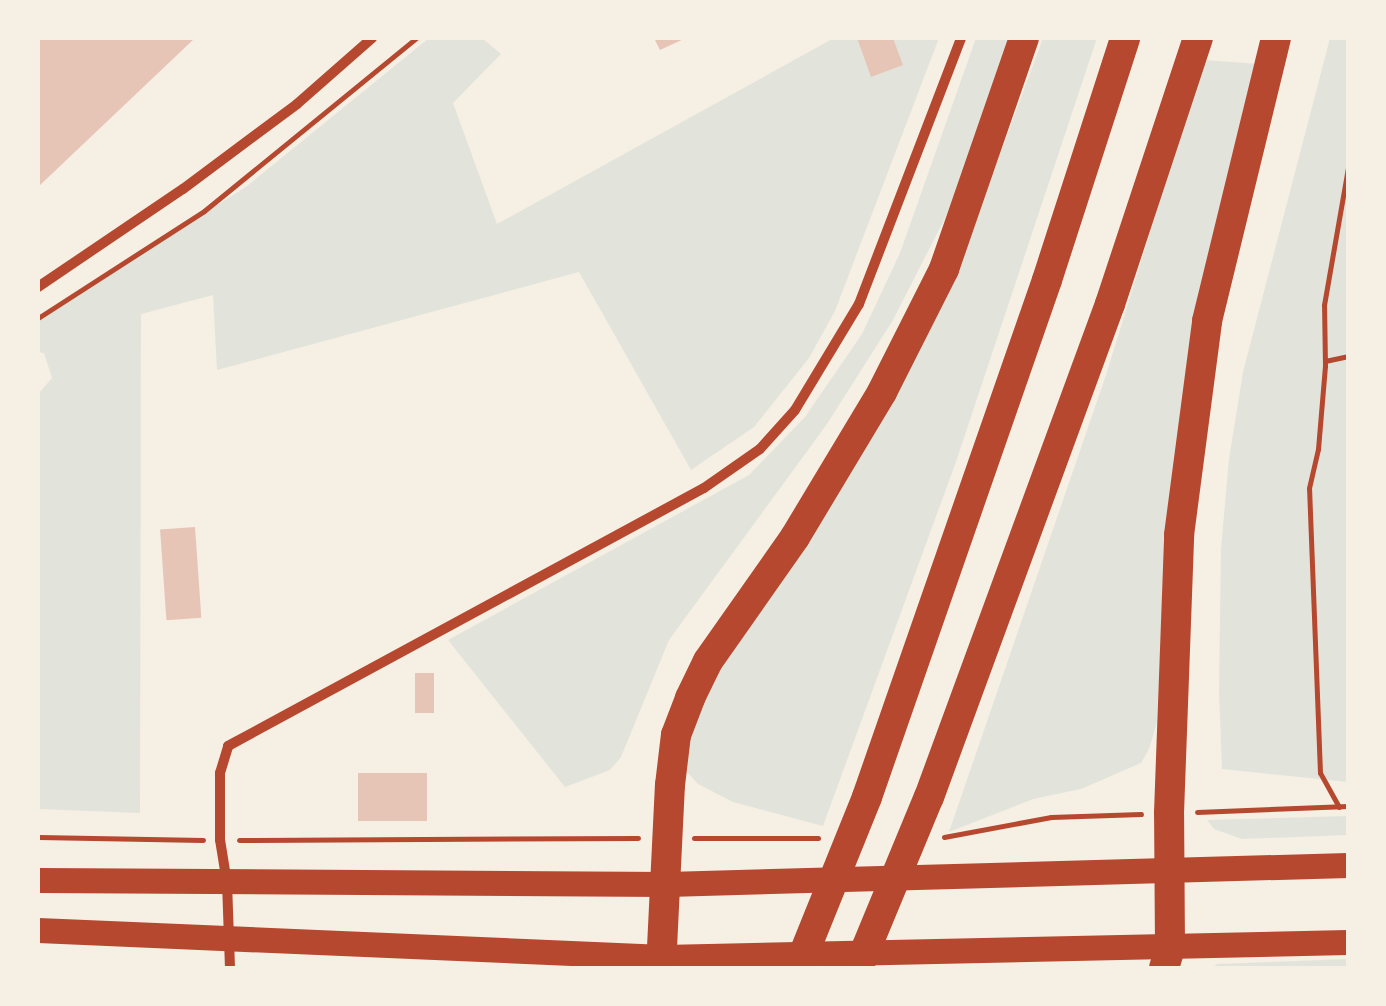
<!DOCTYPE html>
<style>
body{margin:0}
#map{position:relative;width:1386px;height:1006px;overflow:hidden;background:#f6efe4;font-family:"Noto Sans",sans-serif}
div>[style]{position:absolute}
.green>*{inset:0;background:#e2e4dc}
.building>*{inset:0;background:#e6c5b7;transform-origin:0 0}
.path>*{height:5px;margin:-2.5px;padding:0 2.5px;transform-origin:2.5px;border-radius:2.5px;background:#b5482f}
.minor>*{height:10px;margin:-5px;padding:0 5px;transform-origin:5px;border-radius:5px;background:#b5482f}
.primary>*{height:25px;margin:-12.5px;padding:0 12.5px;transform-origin:12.5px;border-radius:12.5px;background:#b5482f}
.motorway>*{height:30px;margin:-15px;padding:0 15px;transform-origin:15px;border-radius:15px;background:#b5482f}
span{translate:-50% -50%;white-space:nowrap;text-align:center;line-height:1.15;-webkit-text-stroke:8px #f6efe4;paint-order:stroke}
.frame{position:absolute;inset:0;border:40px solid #f6efe4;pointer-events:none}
</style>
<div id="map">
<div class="green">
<i style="clip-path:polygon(429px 38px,482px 38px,501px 54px,453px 103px,497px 224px,834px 38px,939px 38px,835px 311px,809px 358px,754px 427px,691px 470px,579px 272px,217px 370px,213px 295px,141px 314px,140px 813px,38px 809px,38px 394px,52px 378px,44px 353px,38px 352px,38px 320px,247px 186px)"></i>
<i style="clip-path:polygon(976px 38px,1014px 38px,946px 216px,893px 320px,827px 424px,669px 640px,621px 757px,610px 770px,565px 787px,448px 640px,749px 475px,805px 417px,862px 334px,900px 253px)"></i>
<i style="clip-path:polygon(1043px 38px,1097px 38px,957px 459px,823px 826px,733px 802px,698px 784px,687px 772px,693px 707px,976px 219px)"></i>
<i style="clip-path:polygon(1330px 38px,1348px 38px,1348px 782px,1222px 769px,1219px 691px,1221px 549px,1229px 459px,1243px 372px)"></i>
<i style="clip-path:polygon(1203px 60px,1260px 64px,1161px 634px,1157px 722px,1149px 749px,1141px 763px,1081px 789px,1033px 799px,949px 832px,1106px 375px)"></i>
<i style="clip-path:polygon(1348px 816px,1348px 835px,1242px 839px,1214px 829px,1207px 820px)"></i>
<i style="clip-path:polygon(1348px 959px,1348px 968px,1211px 968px,1217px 964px)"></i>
</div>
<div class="building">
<i style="clip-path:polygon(38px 38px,195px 38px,38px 187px)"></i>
<i style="clip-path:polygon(654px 38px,686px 38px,660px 50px)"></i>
<i style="clip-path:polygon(857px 38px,893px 38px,903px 65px,871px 77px)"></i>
<i style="left:195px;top:527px;width:91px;height:35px;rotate:86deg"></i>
<i style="left:415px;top:673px;width:19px;height:40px"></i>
<i style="left:358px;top:773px;width:69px;height:48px"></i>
</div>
<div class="path">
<i style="left:38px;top:318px;width:197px;rotate:-32.8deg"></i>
<i style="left:204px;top:211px;width:274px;rotate:-39.2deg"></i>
<i style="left:1325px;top:361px;width:24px;rotate:-12deg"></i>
<i style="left:1339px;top:807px;width:39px;rotate:-119deg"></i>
<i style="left:1320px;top:773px;width:285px;rotate:-92.2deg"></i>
<i style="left:1309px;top:488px;width:40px;rotate:-77deg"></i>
<i style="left:1318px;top:449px;width:83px;rotate:-85.2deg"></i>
<i style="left:1325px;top:366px;width:61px;rotate:-90.9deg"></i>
<i style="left:1324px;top:305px;width:140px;rotate:-80.1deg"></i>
<i style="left:1197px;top:812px;width:151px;rotate:-2.3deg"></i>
<i style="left:38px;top:837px;width:165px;rotate:1deg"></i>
<i style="left:944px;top:837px;width:109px;rotate:-10.6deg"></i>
<i style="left:1051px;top:817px;width:90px;rotate:-1.9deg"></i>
<i style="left:694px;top:838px;width:124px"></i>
<i style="left:239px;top:840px;width:399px;rotate:-0.3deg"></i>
</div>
<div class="minor">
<i style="left:38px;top:287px;width:175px;rotate:-34.1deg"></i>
<i style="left:183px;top:189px;width:142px;rotate:-36.7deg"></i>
<i style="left:297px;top:104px;width:100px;rotate:-41.3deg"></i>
<i style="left:230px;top:968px;width:85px;rotate:-92deg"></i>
<i style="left:227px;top:883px;width:44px;rotate:-99.2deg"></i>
<i style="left:220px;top:840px;width:67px;rotate:-90deg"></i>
<i style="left:220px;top:773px;width:28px;rotate:-73deg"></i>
<i style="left:228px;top:746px;width:541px;rotate:-28.46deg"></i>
<i style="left:704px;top:488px;width:68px;rotate:-34.9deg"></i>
<i style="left:760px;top:449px;width:52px;rotate:-48.1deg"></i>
<i style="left:795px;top:410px;width:124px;rotate:-58.9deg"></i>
<i style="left:859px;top:304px;width:285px;rotate:-69deg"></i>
</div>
<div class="primary">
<i style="left:38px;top:880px;width:629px;rotate:0.36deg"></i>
<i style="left:667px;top:884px;width:681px;rotate:-1.6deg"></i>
<i style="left:38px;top:930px;width:626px;rotate:2.47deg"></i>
<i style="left:663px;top:957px;width:685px;rotate:-1.25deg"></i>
</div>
<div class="motorway">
<i style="left:661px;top:968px;width:183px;rotate:-87.2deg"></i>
<i style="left:670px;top:785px;width:50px;rotate:-83.2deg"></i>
<i style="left:676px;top:735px;width:40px;rotate:-69deg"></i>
<i style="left:690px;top:698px;width:41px;rotate:-64.1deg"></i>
<i style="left:708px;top:661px;width:151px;rotate:-54.9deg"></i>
<i style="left:795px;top:537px;width:169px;rotate:-59deg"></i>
<i style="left:882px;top:392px;width:138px;rotate:-63.2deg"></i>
<i style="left:944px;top:269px;width:244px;rotate:-70.9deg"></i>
<i style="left:798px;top:968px;width:184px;rotate:-68deg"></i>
<i style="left:867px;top:797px;width:547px;rotate:-70.8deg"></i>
<i style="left:1047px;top:280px;width:254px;rotate:-72.1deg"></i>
<i style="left:858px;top:968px;width:185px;rotate:-67.5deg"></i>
<i style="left:929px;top:797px;width:525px;rotate:-69.84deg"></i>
<i style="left:1110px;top:304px;width:280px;rotate:-71.7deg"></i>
<i style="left:1164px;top:968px;width:21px;rotate:-73deg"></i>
<i style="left:1170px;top:948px;width:135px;rotate:-90.4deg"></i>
<i style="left:1169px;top:813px;width:278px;rotate:-87.9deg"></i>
<i style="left:1179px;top:535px;width:216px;rotate:-82.5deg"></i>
<i style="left:1207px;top:321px;width:291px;rotate:-76.3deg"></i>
</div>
<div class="frame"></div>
</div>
